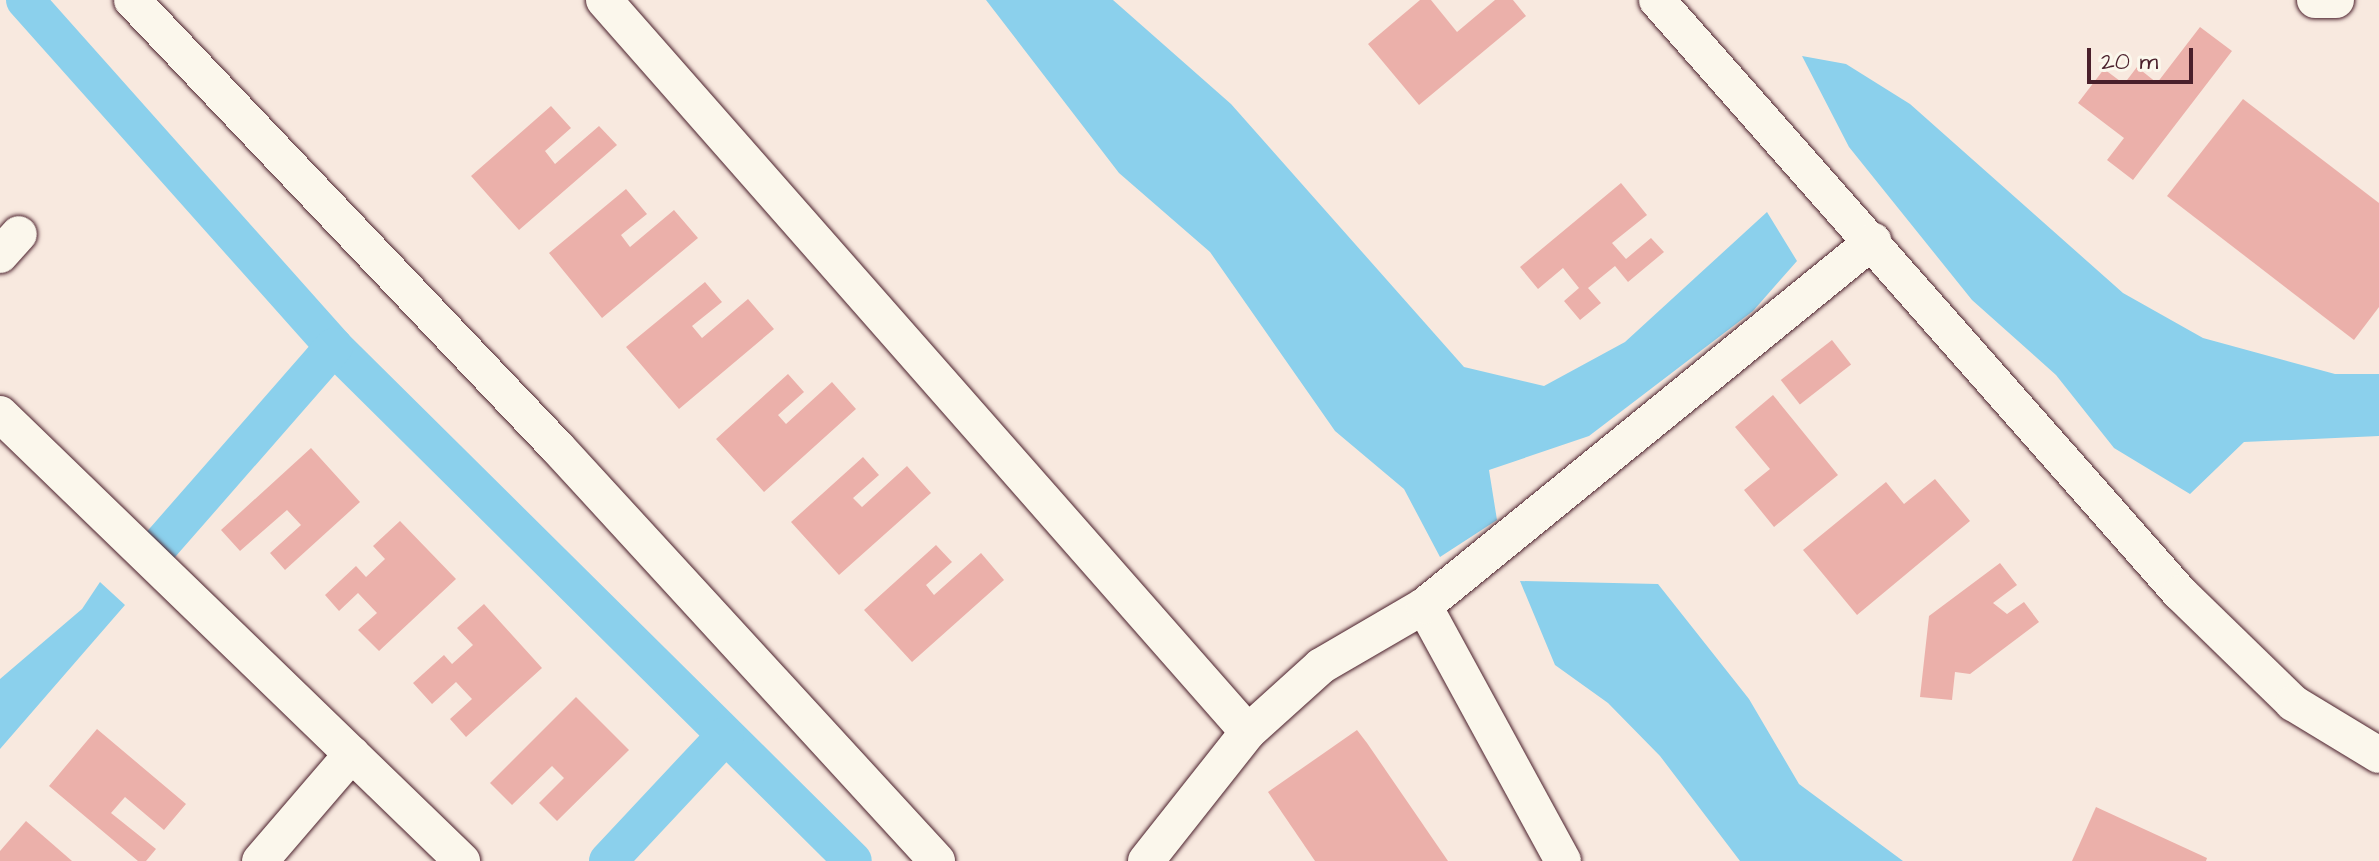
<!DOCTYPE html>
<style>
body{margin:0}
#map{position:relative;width:2379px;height:861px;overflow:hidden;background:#f8e9df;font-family:"Architects Daughter",sans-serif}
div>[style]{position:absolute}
.water>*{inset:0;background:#8bd0ec}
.canal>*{height:38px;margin:-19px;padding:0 19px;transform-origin:19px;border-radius:19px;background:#8bd0ec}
.building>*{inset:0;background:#ebb0aa;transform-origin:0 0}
.roads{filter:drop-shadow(0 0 2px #4a1f2b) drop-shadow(0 0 2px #4a1f2b)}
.minor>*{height:36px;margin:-18px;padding:0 18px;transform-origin:18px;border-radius:18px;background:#fbf7ec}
span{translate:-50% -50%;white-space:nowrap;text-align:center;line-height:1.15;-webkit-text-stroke:6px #fbf7ec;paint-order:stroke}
.scale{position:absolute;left:2087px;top:48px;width:106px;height:36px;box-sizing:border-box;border:4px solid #4a1f2b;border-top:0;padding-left:10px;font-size:24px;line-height:28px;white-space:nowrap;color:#4a1f2b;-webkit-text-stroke:6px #fbf7ec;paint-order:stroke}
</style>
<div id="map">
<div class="water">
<i style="clip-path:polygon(986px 0,1113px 0,1231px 104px,1464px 367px,1544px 386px,1625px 342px,1767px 212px,1797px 261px,1753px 311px,1589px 436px,1489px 470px,1497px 520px,1440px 557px,1404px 489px,1335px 431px,1210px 252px,1119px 173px)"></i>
<i style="clip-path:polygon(1802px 56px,1846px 64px,1910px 104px,2123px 293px,2203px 338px,2335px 374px,2379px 374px,2379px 436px,2244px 442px,2190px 494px,2114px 448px,2056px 375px,1972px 300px,1849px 147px)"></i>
<i style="clip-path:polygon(1520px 581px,1658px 584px,1749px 699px,1799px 784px,1903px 861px,1740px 861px,1660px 756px,1608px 703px,1555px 665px)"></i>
<i style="clip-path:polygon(100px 582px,125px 605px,0 749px,0 679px,82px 609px)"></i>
</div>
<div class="canal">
<i style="left:25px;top:0;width:465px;rotate:48.3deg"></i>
<i style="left:334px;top:347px;width:730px;rotate:44.72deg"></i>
<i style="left:156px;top:550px;width:270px;rotate:-48.8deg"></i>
<i style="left:608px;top:861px;width:171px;rotate:-46.9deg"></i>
</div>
<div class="building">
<i style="clip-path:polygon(1420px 0,1431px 0,1457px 32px,1495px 0,1513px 0,1526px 16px,1419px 105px,1368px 44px)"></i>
<i style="clip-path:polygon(2200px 27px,2232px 51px,2133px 180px,2107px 160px,2124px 138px,2078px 103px,2104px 69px,2124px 84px,2137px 67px,2157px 83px)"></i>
<i style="clip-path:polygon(2243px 99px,2379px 203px,2379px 307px,2354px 340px,2167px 196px)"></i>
<i style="clip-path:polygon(551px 106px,571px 128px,545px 151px,555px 164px,599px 126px,617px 145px,519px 230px,471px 176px)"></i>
<i style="clip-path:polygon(1621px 183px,1647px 215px,1612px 243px,1626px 259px,1651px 238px,1664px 252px,1628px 282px,1615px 266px,1588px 288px,1601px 303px,1580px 320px,1564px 301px,1579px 288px,1563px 268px,1538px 289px,1520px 267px)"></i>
<i style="clip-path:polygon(626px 189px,647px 214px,621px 235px,630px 247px,674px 210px,698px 238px,602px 318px,549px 253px)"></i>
<i style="clip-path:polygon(705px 282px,722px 302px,692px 326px,702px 338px,748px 299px,774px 329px,679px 409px,626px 347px)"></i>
<i style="left:1832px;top:340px;width:31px;height:65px;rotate:52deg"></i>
<i style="clip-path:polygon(788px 374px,804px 392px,778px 415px,786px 424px,832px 382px,856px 409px,764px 492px,716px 439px)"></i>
<i style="clip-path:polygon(1773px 395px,1838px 475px,1774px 527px,1744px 490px,1770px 469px,1735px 427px)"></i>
<i style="clip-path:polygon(311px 448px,360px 502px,285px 570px,270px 553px,301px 525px,287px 510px,240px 551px,221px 530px)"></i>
<i style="clip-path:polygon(863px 457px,879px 475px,853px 498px,862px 507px,907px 466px,931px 493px,839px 575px,791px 522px)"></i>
<i style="clip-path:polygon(1935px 479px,1970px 521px,1857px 615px,1803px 550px,1886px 482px,1904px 504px)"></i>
<i style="clip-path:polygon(400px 521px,456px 579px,379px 651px,358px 630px,377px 613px,358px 593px,339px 611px,325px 595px,356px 566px,366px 577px,385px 559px,373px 546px)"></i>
<i style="clip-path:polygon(936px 545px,952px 562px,926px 585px,934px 595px,981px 553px,1004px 580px,912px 662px,864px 610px)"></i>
<i style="clip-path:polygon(2000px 563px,2017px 585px,1993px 603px,2007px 614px,2024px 602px,2039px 622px,1970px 674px,1955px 672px,1952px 700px,1920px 697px,1929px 616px)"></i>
<i style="clip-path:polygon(484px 604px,542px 668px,466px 737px,450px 719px,472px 699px,456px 682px,432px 704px,413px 683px,444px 655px,452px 664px,473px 645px,457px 628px)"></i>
<i style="clip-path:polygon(576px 697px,629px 750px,557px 821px,539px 803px,564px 778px,552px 766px,512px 805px,490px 783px)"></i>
<i style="clip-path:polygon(97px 729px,186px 804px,164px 830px,125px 797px,111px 813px,156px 849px,146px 861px,138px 861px,49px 786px)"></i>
<i style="clip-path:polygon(1357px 730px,1367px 743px,1448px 861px,1315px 861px,1268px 792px)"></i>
<i style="clip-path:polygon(2096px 807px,2207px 858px,2206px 861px,2072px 861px)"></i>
<i style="clip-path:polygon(26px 821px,72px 861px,0 861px,0 851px)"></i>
</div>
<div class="roads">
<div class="minor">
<i style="left:132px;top:0;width:617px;rotate:46.45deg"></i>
<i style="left:557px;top:447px;width:562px;rotate:47.45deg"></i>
<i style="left:604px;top:0;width:975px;rotate:48.66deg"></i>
<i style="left:1657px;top:0;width:791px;rotate:48.59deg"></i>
<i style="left:2180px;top:593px;width:158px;rotate:44.2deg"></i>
<i style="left:2293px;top:703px;width:100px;rotate:31.2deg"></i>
<i style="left:2315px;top:0;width:21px"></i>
<i style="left:0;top:255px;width:28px;rotate:-48deg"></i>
<i style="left:0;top:414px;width:643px;rotate:44.05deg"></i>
<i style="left:1424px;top:606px;width:290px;rotate:61.4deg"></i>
<i style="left:260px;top:861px;width:141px;rotate:-49.3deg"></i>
<i style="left:1146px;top:861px;width:164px;rotate:-51.7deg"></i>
<i style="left:1248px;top:732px;width:98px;rotate:-42.1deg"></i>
<i style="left:1321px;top:666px;width:119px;rotate:-30.2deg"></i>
<i style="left:1424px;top:606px;width:579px;rotate:-39.11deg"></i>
</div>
</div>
<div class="scale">20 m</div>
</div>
